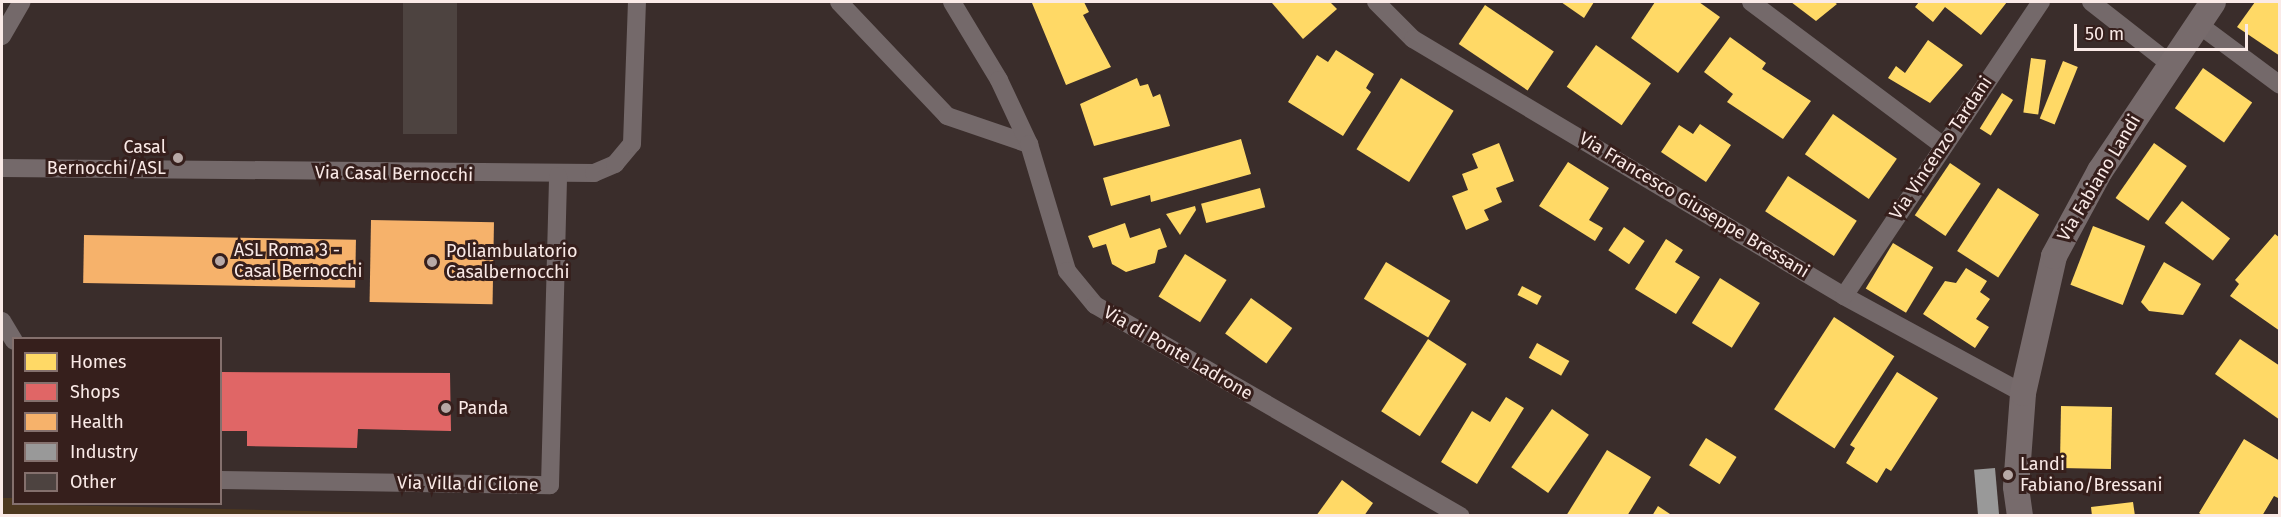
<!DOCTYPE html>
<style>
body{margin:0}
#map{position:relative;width:2281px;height:517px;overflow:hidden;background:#3a2d2b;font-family:"Fira Sans",sans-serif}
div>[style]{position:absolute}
.green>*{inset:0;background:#4d381f}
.homes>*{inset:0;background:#ffd966;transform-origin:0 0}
.shops>*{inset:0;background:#e06666}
.health>*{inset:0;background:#f6b26b;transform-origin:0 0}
.industry>*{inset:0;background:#999;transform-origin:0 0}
.building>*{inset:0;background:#4d4340;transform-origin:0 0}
.street>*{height:18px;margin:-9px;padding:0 9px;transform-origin:9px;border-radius:9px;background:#74696a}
.secondary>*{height:26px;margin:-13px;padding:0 13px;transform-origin:13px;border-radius:13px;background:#776b6c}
.dots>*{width:16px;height:16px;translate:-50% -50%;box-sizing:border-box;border:3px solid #361f1c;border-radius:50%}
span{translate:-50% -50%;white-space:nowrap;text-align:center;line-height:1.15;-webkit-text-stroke:6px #361f1c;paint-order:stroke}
.poi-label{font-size:18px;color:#faeae7}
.right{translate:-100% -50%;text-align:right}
.left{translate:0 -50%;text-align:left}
.street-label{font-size:18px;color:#faeae7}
.frame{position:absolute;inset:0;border:3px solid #faeae7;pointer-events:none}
.legend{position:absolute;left:12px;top:337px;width:210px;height:168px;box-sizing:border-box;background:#361f1c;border:2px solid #84706d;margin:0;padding:8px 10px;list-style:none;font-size:18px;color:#faeae7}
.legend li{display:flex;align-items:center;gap:12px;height:30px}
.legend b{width:30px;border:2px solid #84706d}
.scale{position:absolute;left:2074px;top:24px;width:174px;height:27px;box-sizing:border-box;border:3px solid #faeae7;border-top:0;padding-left:8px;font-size:18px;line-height:21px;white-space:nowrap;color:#faeae7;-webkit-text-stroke:4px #361f1c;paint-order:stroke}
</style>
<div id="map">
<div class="green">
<i style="clip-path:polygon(2px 498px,13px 498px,14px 504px,474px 515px,2px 516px)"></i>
</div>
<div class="homes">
<i style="clip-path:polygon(1084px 2px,1089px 12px,1083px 15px,1111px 67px,1066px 85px,1032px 3px)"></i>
<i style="clip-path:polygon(1330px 2px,1337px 9px,1303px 39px,1272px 3px)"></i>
<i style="clip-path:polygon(1561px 2px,1594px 2px,1584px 18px)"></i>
<i style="clip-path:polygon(1655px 2px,1699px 2px,1720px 17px,1678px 73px,1631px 38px)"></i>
<i style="clip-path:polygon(1791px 2px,1834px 2px,1837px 4px,1816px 21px)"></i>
<i style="clip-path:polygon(1919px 2px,2007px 2px,1981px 35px,1945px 7px,1933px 22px,1915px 7px)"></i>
<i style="clip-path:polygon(2255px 2px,2280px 2px,2280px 56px,2237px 27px)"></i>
<i style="left:1485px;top:5px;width:83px;height:47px;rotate:34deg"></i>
<i style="clip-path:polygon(1730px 37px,1766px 63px,1762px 69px,1811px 101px,1783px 139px,1727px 102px,1733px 94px,1704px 72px)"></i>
<i style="clip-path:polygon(1928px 40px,1963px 65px,1930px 103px,1888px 78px,1896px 66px,1905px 73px)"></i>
<i style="left:1596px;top:45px;width:67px;height:51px;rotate:35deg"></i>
<i style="clip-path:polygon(1336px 50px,1374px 74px,1366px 88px,1371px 92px,1343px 136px,1288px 102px,1317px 55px,1328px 62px)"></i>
<i style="left:2031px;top:58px;width:15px;height:55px;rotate:8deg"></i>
<i style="left:2063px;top:61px;width:16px;height:62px;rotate:22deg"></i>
<i style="left:2203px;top:68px;width:60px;height:49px;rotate:35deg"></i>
<i style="clip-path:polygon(1137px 78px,1140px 86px,1148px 84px,1153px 97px,1160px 94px,1170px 126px,1094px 146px,1080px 104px)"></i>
<i style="left:1401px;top:78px;width:62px;height:84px;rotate:32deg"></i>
<i style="left:2002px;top:93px;width:13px;height:42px;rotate:32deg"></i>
<i style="left:1833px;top:114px;width:78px;height:49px;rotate:35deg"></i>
<i style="clip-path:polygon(1700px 124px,1731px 145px,1706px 182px,1661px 152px,1679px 125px,1693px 134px)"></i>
<i style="clip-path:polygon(1241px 139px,1251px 174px,1151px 202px,1150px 195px,1111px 206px,1103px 178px)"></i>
<i style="clip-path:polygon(1499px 143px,1514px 181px,1496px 188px,1502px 202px,1484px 210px,1489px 220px,1466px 230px,1452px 196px,1468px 190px,1462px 174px,1478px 168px,1472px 154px)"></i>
<i style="left:2154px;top:143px;width:40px;height:67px;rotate:35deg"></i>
<i style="clip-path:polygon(1568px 162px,1609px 188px,1589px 220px,1603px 228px,1595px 241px,1539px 206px)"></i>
<i style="left:1950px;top:163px;width:37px;height:63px;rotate:34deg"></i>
<i style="left:1788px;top:176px;width:82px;height:42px;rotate:33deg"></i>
<i style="left:1260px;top:188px;width:20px;height:61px;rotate:75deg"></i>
<i style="left:1998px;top:188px;width:49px;height:75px;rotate:33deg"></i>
<i style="left:2182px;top:201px;width:61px;height:28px;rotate:38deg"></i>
<i style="clip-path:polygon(1195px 206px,1196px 210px,1180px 235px,1166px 214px)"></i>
<i style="clip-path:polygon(1125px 223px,1130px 238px,1160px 228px,1167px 247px,1158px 250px,1155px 263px,1126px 272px,1112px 264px,1106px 244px,1093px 248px,1088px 236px)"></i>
<i style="left:2093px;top:226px;width:56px;height:63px;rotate:21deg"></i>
<i style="left:1624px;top:227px;width:25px;height:28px;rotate:34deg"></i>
<i style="clip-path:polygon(2275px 234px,2280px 238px,2280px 331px,2230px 296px,2239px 284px,2235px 280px)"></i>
<i style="clip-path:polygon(1666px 239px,1683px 250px,1675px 262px,1700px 277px,1676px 314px,1635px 289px)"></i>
<i style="left:1893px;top:243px;width:47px;height:53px;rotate:31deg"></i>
<i style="left:1185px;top:254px;width:49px;height:50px;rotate:32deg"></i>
<i style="left:1386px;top:262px;width:75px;height:43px;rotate:31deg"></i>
<i style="clip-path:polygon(2164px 262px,2201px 284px,2183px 315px,2149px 311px,2141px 302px)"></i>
<i style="clip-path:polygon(1966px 268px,1987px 281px,1980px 292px,1990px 299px,1976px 319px,1989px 327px,1975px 348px,1923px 314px,1945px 281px,1956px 283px)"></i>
<i style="left:1720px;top:278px;width:47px;height:53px;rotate:32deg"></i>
<i style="left:1522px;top:286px;width:22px;height:10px;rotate:27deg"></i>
<i style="left:1251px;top:298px;width:51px;height:44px;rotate:36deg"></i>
<i style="left:1834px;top:317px;width:72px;height:110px;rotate:33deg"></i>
<i style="left:1428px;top:339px;width:46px;height:86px;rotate:33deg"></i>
<i style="clip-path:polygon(2240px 339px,2280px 366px,2280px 420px,2215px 374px)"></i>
<i style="left:1537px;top:343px;width:37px;height:17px;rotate:29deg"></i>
<i style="clip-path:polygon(1897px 372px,1938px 398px,1891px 471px,1886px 468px,1877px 483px,1846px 463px,1855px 448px,1850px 445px)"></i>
<i style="clip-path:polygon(1506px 397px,1524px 408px,1477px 484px,1441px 462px,1472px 411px,1490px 422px)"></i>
<i style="left:2061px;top:406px;width:51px;height:62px;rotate:1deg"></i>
<i style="left:1552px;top:409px;width:45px;height:71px;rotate:35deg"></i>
<i style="left:1706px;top:438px;width:36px;height:32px;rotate:32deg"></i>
<i style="clip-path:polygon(2244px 439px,2280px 461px,2280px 499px,2274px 496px,2262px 516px,2204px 516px,2199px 513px)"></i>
<i style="clip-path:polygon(1607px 450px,1651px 477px,1627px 516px,1566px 516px)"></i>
<i style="clip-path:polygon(1342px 480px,1373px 503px,1364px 516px,1316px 516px)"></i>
<i style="clip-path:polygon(2133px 502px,2135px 516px,2092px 516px,2091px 507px)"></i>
<i style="clip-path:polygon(1658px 506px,1673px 516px,1652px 516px)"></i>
</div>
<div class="shops">
<i style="clip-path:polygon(220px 372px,450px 373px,451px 431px,358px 429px,357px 448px,247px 446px,247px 431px,220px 431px)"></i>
</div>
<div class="health">
<i style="left:371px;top:220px;width:123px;height:82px;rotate:1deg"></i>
<i style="left:84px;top:235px;width:272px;height:48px;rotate:1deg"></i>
</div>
<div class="industry">
<i style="left:1995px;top:468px;width:48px;height:21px;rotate:85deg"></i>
</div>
<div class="building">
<i style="left:403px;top:2px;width:54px;height:132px"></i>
</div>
<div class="street">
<i style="left:839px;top:2px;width:157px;rotate:46.5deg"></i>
<i style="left:947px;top:116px;width:87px;rotate:18.9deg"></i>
<i style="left:952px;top:2px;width:91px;rotate:58.9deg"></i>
<i style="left:999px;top:80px;width:71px;rotate:64.9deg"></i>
<i style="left:1029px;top:144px;width:133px;rotate:73.3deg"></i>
<i style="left:1067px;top:271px;width:44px;rotate:50.5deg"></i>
<i style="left:1095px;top:305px;width:422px;rotate:30deg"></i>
<i style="left:1376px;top:2px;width:52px;rotate:45deg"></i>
<i style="left:1413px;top:39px;width:502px;rotate:30.81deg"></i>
<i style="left:1844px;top:296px;width:204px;rotate:28.5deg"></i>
<i style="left:1751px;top:2px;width:239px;rotate:36.8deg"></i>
<i style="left:2091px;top:2px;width:100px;rotate:38.1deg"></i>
<i style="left:2198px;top:24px;width:102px;rotate:36.6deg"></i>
<i style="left:2px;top:36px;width:39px;rotate:-60deg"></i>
<i style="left:2px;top:168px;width:592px;rotate:0.48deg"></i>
<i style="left:594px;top:173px;width:23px;rotate:-23deg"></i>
<i style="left:615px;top:164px;width:26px;rotate:-50deg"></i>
<i style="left:632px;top:144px;width:142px;rotate:-88deg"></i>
<i style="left:1844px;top:296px;width:354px;rotate:-56.2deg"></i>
<i style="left:2px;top:321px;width:23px;rotate:59deg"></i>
<i style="left:220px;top:480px;width:330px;rotate:0.9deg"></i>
<i style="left:550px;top:485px;width:309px;rotate:-88.5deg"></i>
</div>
<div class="secondary">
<i style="left:2020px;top:516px;width:29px;rotate:-98deg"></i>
<i style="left:2016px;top:487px;width:94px;rotate:-85.7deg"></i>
<i style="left:2023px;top:393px;width:140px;rotate:-77.2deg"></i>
<i style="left:2054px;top:256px;width:97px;rotate:-61.6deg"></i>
<i style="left:2100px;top:171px;width:203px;rotate:-56.2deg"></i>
</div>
<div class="dots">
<i style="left:178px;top:158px;background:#b7a8a5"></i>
<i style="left:220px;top:261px;background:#b7a8a5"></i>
<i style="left:432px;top:262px;background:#b7a8a5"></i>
<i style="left:446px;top:408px;background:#b7a8a5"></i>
<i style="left:2008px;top:475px;background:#b7a8a5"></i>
</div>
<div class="poi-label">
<span class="right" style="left:166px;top:158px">Casal<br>Bernocchi/ASL</span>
<span class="left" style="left:234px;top:261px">ASL Roma 3 -<br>Casal Bernocchi</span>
<span class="left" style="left:446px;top:262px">Poliambulatorio<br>Casalbernocchi</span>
<span class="left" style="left:458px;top:408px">Panda</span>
<span class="left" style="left:2020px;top:475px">Landi<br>Fabiano/Bressani</span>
</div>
<div class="street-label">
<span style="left:1941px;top:148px;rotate:-56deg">Via Vincenzo Tardani</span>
<span style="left:394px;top:174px;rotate:1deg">Via Casal Bernocchi</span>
<span style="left:2099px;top:178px;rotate:-59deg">Via Fabiano Landi</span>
<span style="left:1694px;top:205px;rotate:31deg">Via Francesco Giuseppe Bressani</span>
<span style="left:1178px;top:353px;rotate:30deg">Via di Ponte Ladrone</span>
<span style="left:468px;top:484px;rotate:1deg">Via Villa di Cilone</span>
</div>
<div class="frame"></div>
<ul class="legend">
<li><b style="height:16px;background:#ffd966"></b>Homes</li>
<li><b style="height:16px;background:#e06666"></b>Shops</li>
<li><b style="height:16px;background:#f6b26b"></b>Health</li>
<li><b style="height:16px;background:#999"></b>Industry</li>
<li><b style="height:16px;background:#4d4340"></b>Other</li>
</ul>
<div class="scale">50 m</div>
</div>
